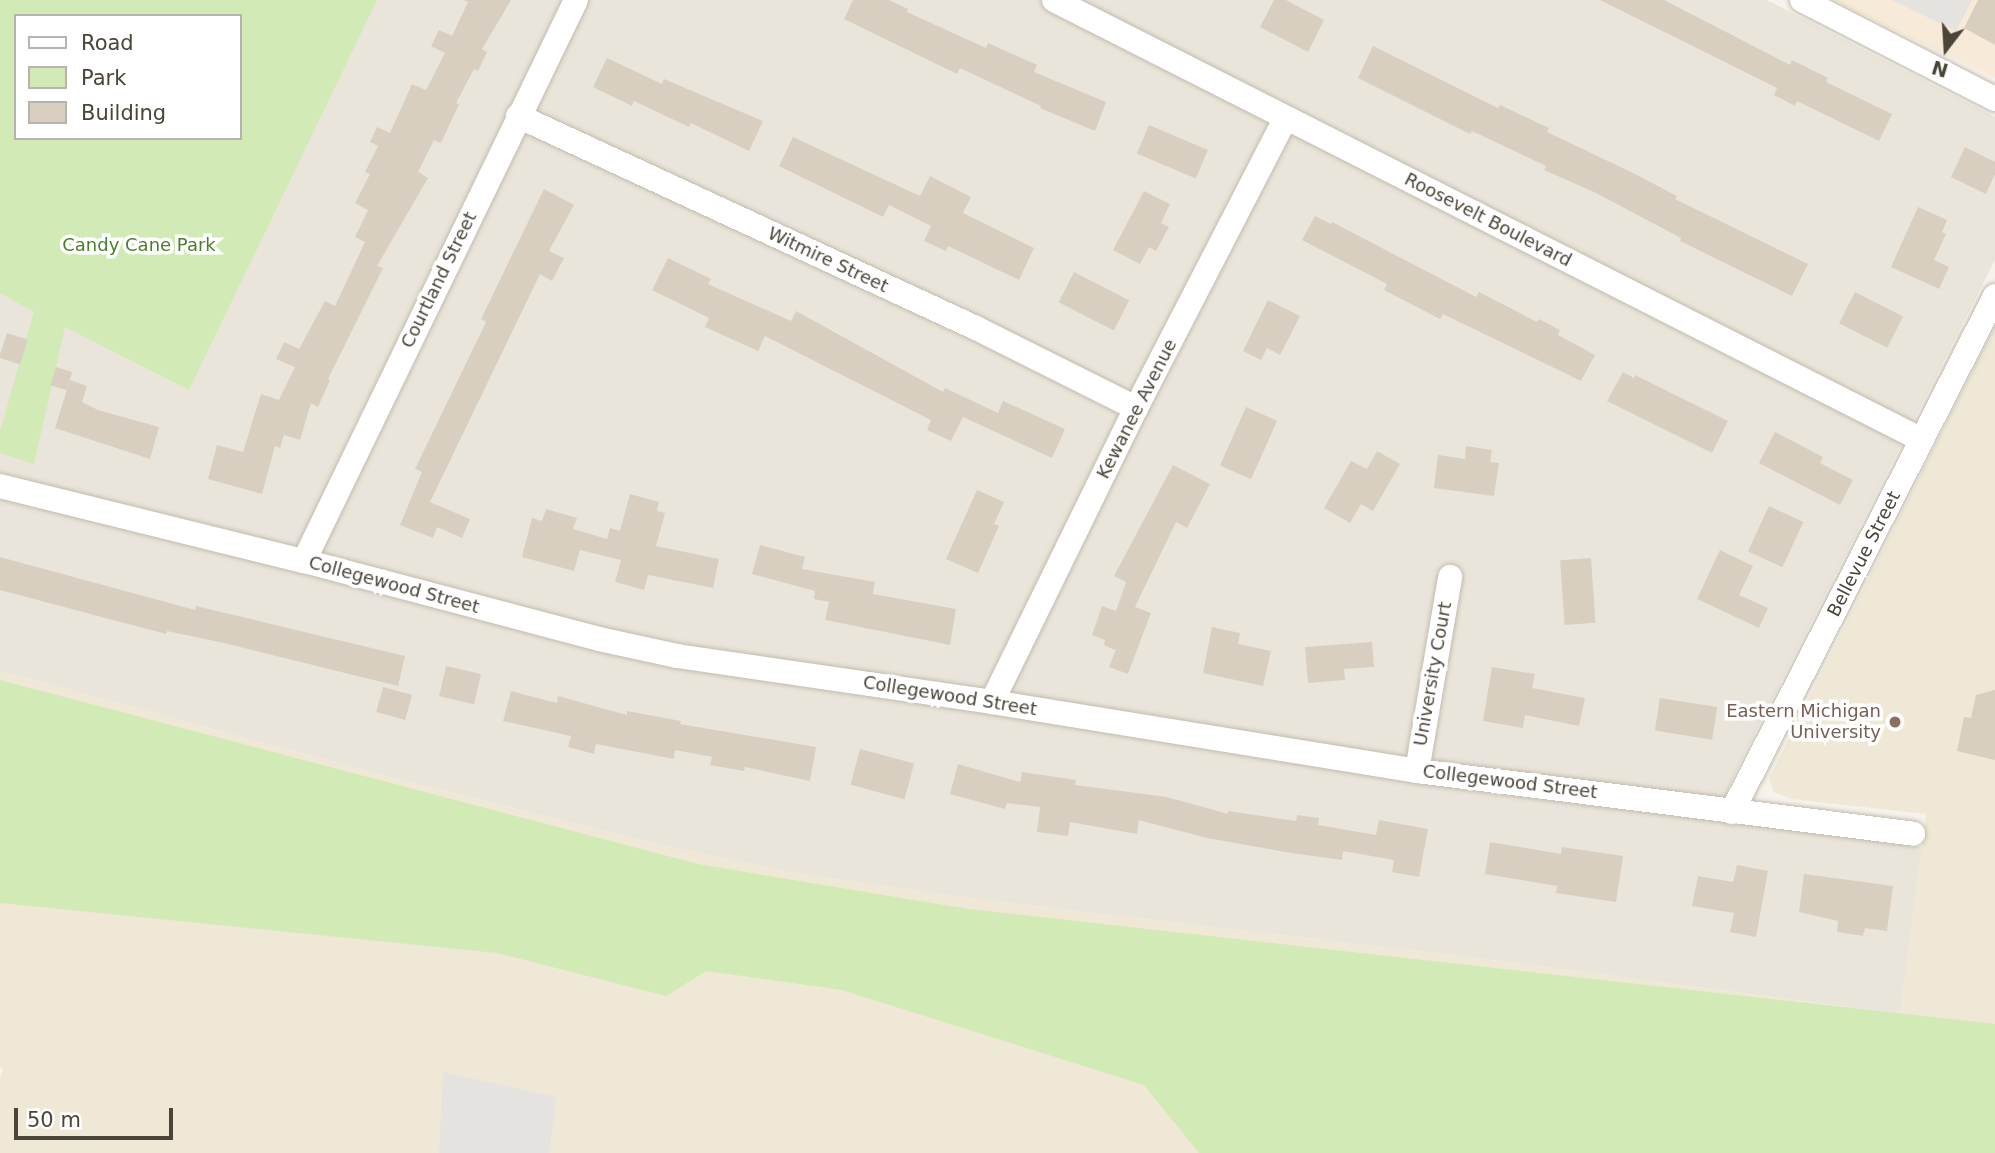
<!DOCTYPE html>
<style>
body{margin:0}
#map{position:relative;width:1995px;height:1153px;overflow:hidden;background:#f6f3ec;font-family:"DejaVu Sans",sans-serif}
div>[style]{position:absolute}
.residential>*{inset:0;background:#eae5da}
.commercial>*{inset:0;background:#f7ead8}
.education>*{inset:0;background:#efe8d6}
.green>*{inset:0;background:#d2eab5}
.parking>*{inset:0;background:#e5e3e0}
.building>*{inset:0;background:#d8cfc1;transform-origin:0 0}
.roads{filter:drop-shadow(0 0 2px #c2bbae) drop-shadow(0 0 2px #c2bbae)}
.minor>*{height:24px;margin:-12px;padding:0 12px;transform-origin:12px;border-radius:12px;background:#fff}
.dots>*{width:19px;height:19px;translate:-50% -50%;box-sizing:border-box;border:4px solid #fff;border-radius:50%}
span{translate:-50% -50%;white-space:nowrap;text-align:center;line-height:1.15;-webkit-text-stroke:7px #fff;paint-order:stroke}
.street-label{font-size:18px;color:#4b4439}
.park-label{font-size:18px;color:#4a7f2a}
.education-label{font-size:18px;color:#785e54}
.right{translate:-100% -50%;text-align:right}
.legend{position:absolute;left:14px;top:14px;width:228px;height:126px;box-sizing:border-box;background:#fff;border:2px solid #b7b4b0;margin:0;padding:9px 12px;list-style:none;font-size:21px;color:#4b4439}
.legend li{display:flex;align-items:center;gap:14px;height:35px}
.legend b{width:35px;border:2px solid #b7b4b0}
.north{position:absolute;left:1911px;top:14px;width:70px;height:70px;-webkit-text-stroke:5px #fff;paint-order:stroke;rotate:197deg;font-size:19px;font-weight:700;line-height:28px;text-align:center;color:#4b4439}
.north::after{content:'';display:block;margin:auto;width:24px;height:32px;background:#4b4439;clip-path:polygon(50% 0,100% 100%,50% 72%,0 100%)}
.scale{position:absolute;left:14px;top:1108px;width:159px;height:32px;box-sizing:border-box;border:4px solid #4b4439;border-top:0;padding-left:9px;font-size:21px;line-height:24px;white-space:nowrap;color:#4b4439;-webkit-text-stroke:5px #fff;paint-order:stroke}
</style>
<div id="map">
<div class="residential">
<i style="clip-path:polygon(evenodd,0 0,1767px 0,1995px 117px,1995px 260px,1741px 760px,1715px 819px,1922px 847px,1900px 1014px,1509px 962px,974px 899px,793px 873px,648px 842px,393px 778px,0 671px,0 0,16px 16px,240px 16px,240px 138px,16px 138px,16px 16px)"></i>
</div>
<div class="commercial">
<i style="clip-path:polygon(1834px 0,1995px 0,1995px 78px,1888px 27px)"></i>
</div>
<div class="education">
<i style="clip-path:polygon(1995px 326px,1995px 1153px,0 1153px,0 1079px,3px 1069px,0 1067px,0 671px,393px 778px,648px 842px,793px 873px,974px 899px,1509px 962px,1900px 1014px,1926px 814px,1791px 799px,1774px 792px,1769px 778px)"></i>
</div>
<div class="green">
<i style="clip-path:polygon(evenodd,0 0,377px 0,189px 390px,65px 327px,34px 464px,0 453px,0 431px,34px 312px,0 293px,0 0,16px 16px,240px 16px,240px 138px,16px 138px,16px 16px)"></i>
<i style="clip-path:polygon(0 680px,698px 864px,968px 909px,1995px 1024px,1995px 1153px,1199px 1153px,1144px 1085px,842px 990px,706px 971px,666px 996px,497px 953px,0 903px)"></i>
</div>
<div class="parking">
<i style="clip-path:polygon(1892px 0,1972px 0,1956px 31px)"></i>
<i style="clip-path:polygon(443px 1072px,556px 1097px,549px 1153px,439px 1153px)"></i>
</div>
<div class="building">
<i style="clip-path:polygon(464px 0,511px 0,482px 49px,487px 52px,478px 71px,474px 69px,456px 103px,459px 104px,441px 143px,434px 140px,418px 172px,428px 178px,377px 266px,383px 268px,328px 379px,330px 380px,318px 407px,311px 403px,300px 440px,284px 435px,280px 448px,275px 446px,262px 494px,208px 479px,217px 445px,243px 452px,261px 394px,279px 400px,295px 367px,276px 359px,284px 342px,299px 349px,325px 301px,335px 306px,365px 242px,355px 237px,368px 210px,355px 203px,370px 174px,365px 172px,378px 146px,370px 142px,377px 127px,390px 133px,412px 84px,426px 90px,445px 53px,431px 46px,439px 30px,452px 36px,468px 2px)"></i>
<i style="clip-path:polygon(853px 0,889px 0,908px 9px,907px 12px,986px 48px,988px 43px,1037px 65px,1034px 72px,1106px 102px,1095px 131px,1040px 108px,1041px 106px,960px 68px,957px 74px,844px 19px)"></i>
<i style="clip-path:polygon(1274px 0,1286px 0,1324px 20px,1308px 52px,1260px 27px)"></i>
<i style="clip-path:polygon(1600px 0,1664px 0,1790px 65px,1792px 60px,1828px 78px,1826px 82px,1892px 114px,1879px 141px,1797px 101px,1795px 106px,1774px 95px,1777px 88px)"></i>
<i style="clip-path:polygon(1978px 0,1995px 0,1995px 45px,1964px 28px)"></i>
<i style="clip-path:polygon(1373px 46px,1498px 108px,1500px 105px,1549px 128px,1547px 132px,1633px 173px,1677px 196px,1675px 199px,1808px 264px,1792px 296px,1680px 241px,1681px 238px,1594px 192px,1544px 170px,1546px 166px,1472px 131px,1470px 134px,1358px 78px)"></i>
<i style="clip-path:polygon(607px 58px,662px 84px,664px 79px,763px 121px,749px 151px,691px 123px,689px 127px,634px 101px,632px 106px,593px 87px)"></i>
<i style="left:1149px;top:125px;width:64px;height:31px;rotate:23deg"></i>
<i style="clip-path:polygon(793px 137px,920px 196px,930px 176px,971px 197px,963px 213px,1034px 248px,1019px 280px,948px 246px,946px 251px,924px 241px,931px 226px,889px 205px,883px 217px,779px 166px)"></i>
<i style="clip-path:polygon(1965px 147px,1995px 162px,1995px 174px,1986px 194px,1951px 177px)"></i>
<i style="clip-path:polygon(544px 189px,574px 205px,549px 251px,564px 258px,552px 281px,540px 274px,430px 502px,470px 519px,462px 538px,437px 527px,433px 538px,400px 525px,422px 472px,415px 469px,486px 322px,481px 319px)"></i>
<i style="clip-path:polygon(1144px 191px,1170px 204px,1161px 223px,1169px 227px,1156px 251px,1149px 247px,1140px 264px,1113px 250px)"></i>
<i style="clip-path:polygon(1918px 207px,1947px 220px,1942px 232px,1946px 234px,1934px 260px,1949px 267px,1939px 289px,1891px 267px)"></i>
<i style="clip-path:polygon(1315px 216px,1331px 224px,1332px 222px,1476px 297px,1479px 292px,1537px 322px,1539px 319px,1560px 330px,1558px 335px,1595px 355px,1581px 381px,1443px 314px,1440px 319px,1384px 290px,1387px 284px,1302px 240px)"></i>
<i style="clip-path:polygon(668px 258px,711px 279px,708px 284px,791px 321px,796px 311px,943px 392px,945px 388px,998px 413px,1003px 401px,1065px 429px,1052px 458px,963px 417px,951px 441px,927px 430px,931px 420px,765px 336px,758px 351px,705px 327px,709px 318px,652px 290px)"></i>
<i style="left:1074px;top:272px;width:62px;height:34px;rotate:27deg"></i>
<i style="left:1855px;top:292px;width:54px;height:35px;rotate:27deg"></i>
<i style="clip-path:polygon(1268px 300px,1300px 316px,1280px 355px,1267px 348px,1261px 360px,1243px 351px)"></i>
<i style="left:7px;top:333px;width:22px;height:26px;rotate:18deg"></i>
<i style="left:56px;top:367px;width:17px;height:19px;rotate:17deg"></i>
<i style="clip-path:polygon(1623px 372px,1634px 378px,1635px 375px,1728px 421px,1712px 453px,1607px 401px)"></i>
<i style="clip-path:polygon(70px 380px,87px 386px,82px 402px,98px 410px,159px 427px,150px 459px,55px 428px)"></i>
<i style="left:1246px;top:407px;width:34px;height:64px;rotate:24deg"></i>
<i style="clip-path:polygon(1775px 432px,1823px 457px,1820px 463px,1853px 480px,1840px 505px,1759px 463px)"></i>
<i style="clip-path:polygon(1466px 446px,1492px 450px,1490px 462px,1499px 463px,1494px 496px,1434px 488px,1438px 455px,1465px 459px)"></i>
<i style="clip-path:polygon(1377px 451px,1400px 464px,1373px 511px,1361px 504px,1350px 523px,1324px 508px,1351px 461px,1367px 469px)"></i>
<i style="clip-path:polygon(1173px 465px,1210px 484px,1187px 528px,1176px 522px,1135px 607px,1151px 613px,1128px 674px,1109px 667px,1118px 644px,1115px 650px,1104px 645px,1105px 640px,1092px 635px,1102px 606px,1116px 611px,1126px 582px,1114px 576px)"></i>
<i style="clip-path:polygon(977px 490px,1004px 502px,994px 524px,999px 526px,978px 573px,946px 559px)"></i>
<i style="clip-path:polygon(630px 494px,659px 502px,657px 511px,665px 513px,656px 546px,719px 559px,713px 588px,648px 575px,644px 590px,615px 582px,621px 560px,580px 550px,574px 571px,522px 557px,532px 518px,542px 521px,546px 509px,577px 518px,573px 529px,607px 539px,610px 528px,620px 531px)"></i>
<i style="left:1769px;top:506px;width:38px;height:50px;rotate:25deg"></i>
<i style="clip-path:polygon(760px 545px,805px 557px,802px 569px,875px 582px,873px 594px,956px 609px,950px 645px,825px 620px,829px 602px,814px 599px,815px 591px,752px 574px)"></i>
<i style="clip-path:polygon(1720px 550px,1753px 566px,1739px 595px,1768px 608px,1759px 628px,1697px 599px)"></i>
<i style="clip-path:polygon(0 557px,195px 610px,196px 606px,405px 656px,398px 686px,224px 643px,167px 631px,166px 634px,0 590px)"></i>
<i style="left:1591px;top:558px;width:65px;height:31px;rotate:86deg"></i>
<i style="clip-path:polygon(1212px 627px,1240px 633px,1238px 644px,1271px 651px,1263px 686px,1203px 673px)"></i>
<i style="clip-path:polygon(1372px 642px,1374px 667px,1344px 669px,1345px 680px,1308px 683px,1305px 647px)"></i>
<i style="left:446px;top:666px;width:36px;height:31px;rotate:13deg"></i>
<i style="clip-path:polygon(1492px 667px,1535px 674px,1532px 688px,1585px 698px,1579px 726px,1525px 715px,1523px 728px,1483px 721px)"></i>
<i style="left:383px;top:687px;width:30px;height:26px;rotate:15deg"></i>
<i style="clip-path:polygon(1995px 690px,1995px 760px,1957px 751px,1964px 717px,1971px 718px,1976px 695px)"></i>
<i style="clip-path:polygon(511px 691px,557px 703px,558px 696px,627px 715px,627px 711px,681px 721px,680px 724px,816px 747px,810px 781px,745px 767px,744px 771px,710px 765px,712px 757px,675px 750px,674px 759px,596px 744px,594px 754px,568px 747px,571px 736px,503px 721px)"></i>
<i style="left:1660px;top:698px;width:58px;height:33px;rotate:9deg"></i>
<i style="left:860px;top:749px;width:56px;height:37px;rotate:15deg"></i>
<i style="clip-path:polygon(958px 764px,1020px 782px,1022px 772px,1076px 780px,1075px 785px,1167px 797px,1228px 814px,1228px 811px,1296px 821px,1297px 815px,1319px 818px,1318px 825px,1376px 835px,1379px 820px,1428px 829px,1419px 877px,1392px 872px,1394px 860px,1343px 851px,1342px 860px,1291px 853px,1207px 838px,1139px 820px,1137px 834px,1070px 822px,1068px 836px,1037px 832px,1040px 807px,1007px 803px,1005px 809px,950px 794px)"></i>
<i style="clip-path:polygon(1490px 842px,1561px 854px,1562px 847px,1623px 856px,1616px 902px,1556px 893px,1557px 886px,1485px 874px)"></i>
<i style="clip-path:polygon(1737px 865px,1768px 871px,1756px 937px,1730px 932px,1734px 913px,1692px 906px,1698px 876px,1733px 882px)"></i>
<i style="clip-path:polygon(1804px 874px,1893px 886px,1887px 931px,1865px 928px,1863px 936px,1837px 932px,1838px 921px,1799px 912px)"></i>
</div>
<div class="roads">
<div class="minor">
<i style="left:1054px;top:0;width:973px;rotate:26.88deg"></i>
<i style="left:1802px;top:0;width:217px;rotate:27.2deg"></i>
<i style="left:518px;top:116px;width:505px;rotate:24.84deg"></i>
<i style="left:976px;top:328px;width:179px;rotate:26.6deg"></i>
<i style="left:0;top:486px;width:313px;rotate:13.9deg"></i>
<i style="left:304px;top:561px;width:305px;rotate:14.8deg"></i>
<i style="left:599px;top:639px;width:80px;rotate:12.3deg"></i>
<i style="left:677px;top:656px;width:318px;rotate:8.3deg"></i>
<i style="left:992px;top:702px;width:431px;rotate:9.2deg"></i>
<i style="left:1417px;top:771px;width:500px;rotate:7.2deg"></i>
<i style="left:304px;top:561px;width:623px;rotate:-64.13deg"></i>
<i style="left:992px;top:702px;width:327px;rotate:-63.9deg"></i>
<i style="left:1136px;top:408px;width:325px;rotate:-62.7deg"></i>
<i style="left:1417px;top:771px;width:197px;rotate:-80.3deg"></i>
<i style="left:1732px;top:812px;width:579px;rotate:-62.99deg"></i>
</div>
</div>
<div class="dots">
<i style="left:1895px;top:722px;background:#8d6e63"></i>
</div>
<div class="street-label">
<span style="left:1488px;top:220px;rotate:27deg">Roosevelt Boulevard</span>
<span style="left:828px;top:260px;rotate:25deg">Witmire Street</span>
<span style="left:439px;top:280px;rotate:-64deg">Courtland Street</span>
<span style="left:1137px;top:409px;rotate:-63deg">Kewanee Avenue</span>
<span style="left:1864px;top:554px;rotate:-63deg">Bellevue Street</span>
<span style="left:394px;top:585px;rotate:15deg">Collegewood Street</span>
<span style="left:1433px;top:674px;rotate:-80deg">University Court</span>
<span style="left:950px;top:696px;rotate:9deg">Collegewood Street</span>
<span style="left:1510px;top:782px;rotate:7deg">Collegewood Street</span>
</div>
<div class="park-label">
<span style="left:139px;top:245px">Candy Cane Park</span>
</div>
<div class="education-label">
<span class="right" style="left:1881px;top:722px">Eastern Michigan<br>University</span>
</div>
<ul class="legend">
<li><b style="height:9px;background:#fff"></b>Road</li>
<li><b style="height:19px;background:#d2eab5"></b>Park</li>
<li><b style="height:19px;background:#d8cfc1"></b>Building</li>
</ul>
<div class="north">N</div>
<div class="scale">50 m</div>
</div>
